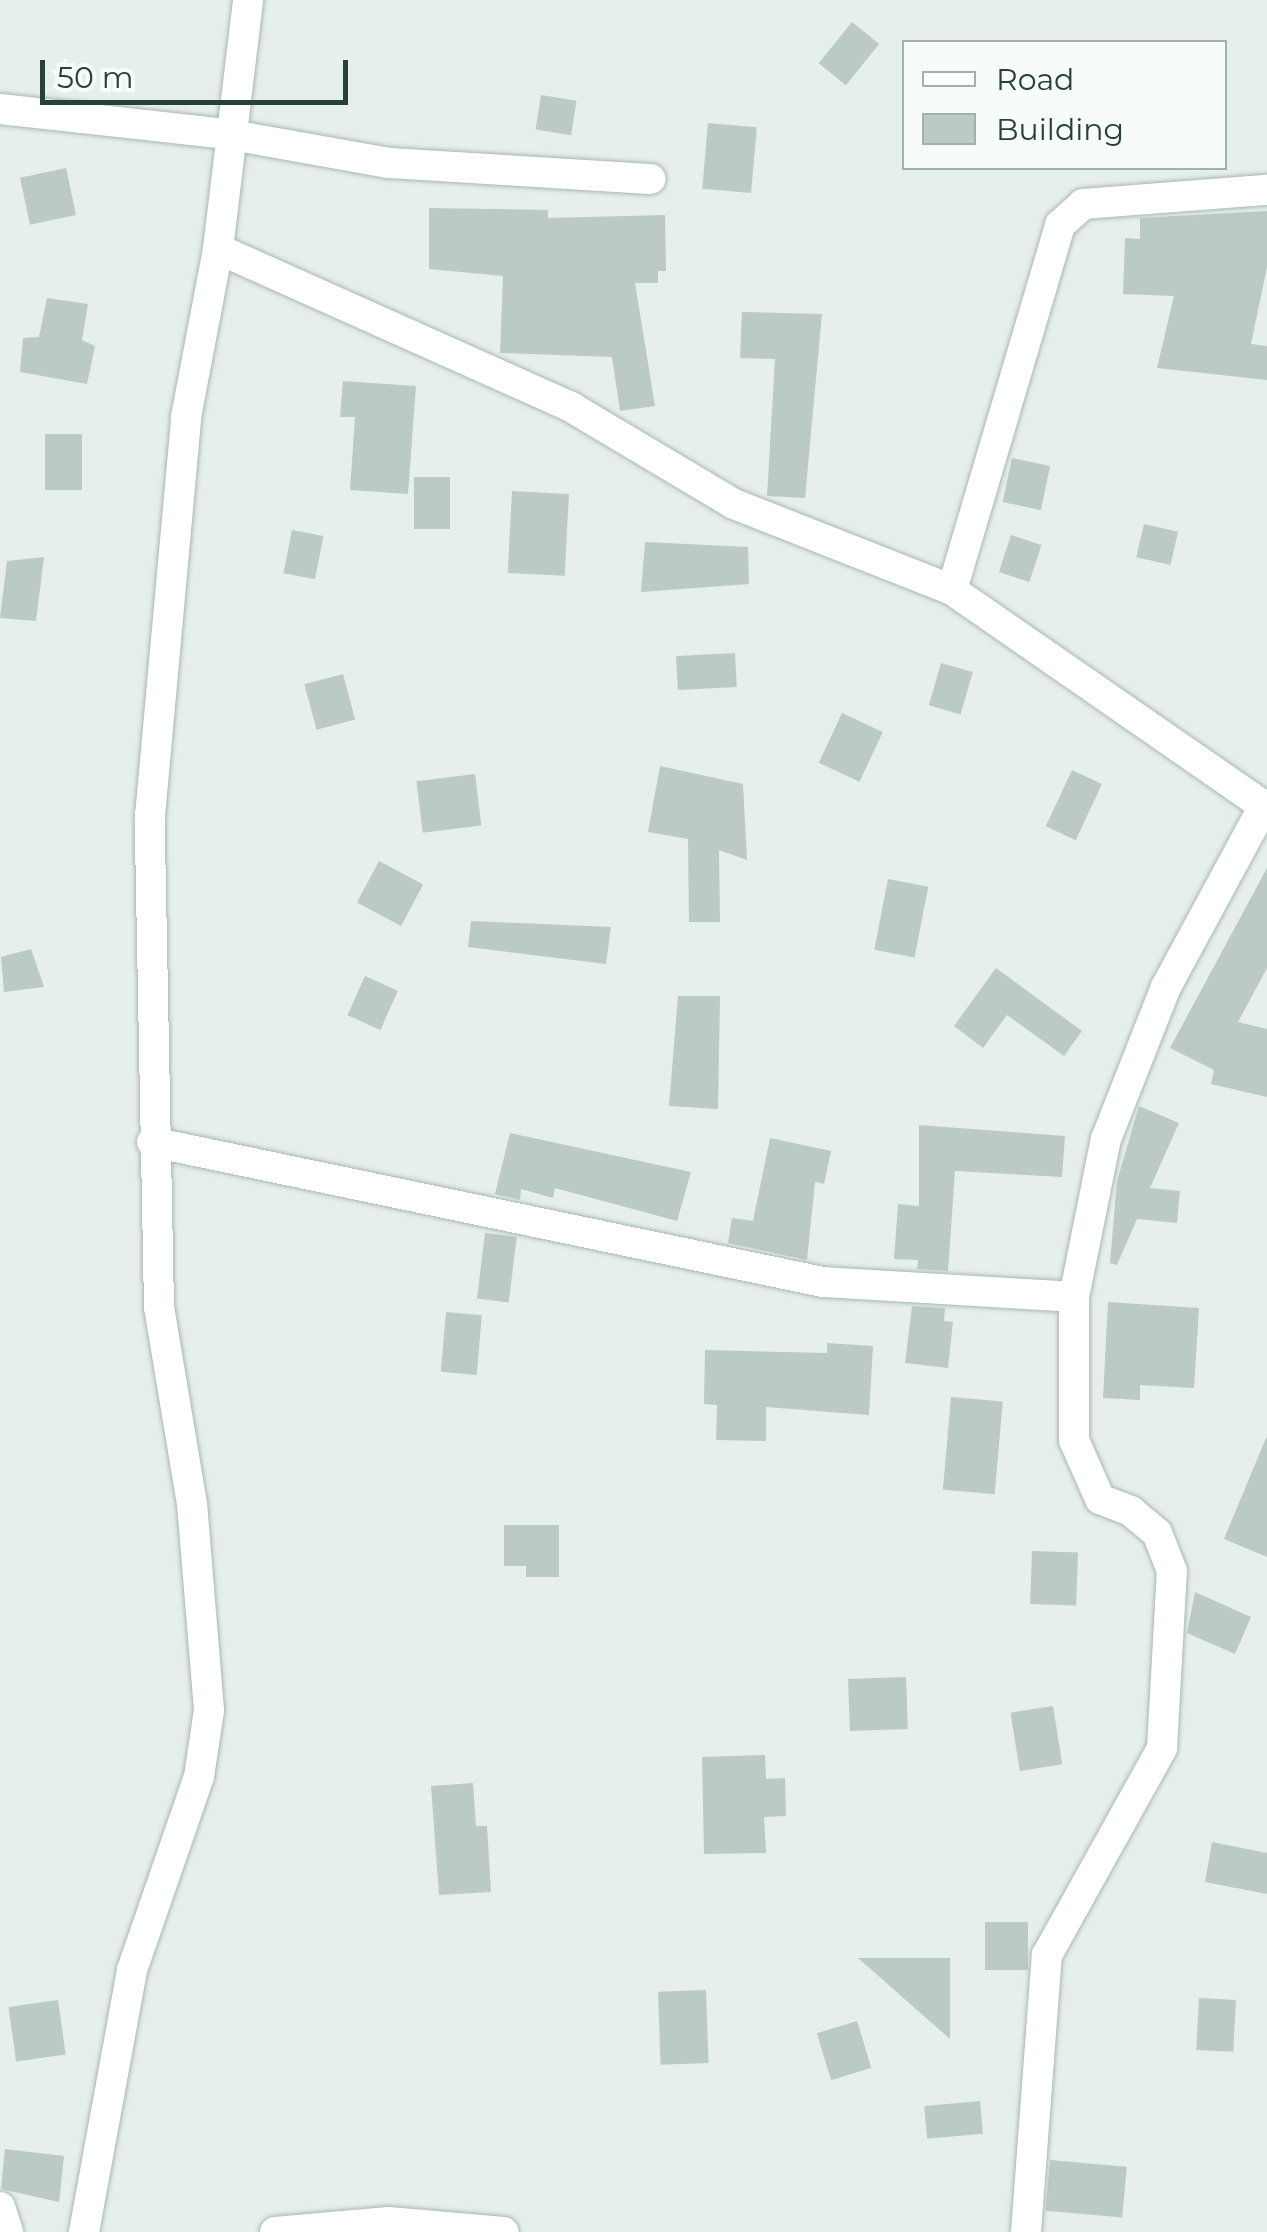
<!DOCTYPE html>
<style>
body{margin:0}
#map{position:relative;width:1267px;height:2232px;overflow:hidden;background:#e6efeb;font-family:Montserrat,sans-serif}
div>[style]{position:absolute}
.building>*{inset:0;background:#bbcac4;transform-origin:0 0}
.roads{filter:drop-shadow(0 0 2px #a8b8b2) drop-shadow(0 0 2px #a8b8b2)}
.street>*{height:30px;margin:-15px;padding:0 15px;transform-origin:15px;border-radius:15px;background:#fff}
span{translate:-50% -50%;white-space:nowrap;text-align:center;line-height:1.15;-webkit-text-stroke:9px #f7fbf9;paint-order:stroke}
.legend{position:absolute;left:902px;top:40px;width:325px;height:130px;box-sizing:border-box;background:#f7fbf9;border:2px solid #a3b1ad;margin:0;padding:12px 18px;list-style:none;font-size:30px;color:#24423a}
.legend li{display:flex;align-items:center;gap:20px;height:50px}
.legend b{width:50px;border:2px solid #a3b1ad}
.scale{position:absolute;left:40px;top:60px;width:308px;height:45px;box-sizing:border-box;border:5px solid #24423a;border-top:0;padding-left:12px;font-size:30px;line-height:35px;white-space:nowrap;color:#24423a;-webkit-text-stroke:8px #f7fbf9;paint-order:stroke}
</style>
<div id="map">
<div class="building">
<i style="left:852px;top:22px;width:35px;height:53px;rotate:39deg"></i>
<i style="left:541px;top:95px;width:36px;height:35px;rotate:9deg"></i>
<i style="left:708px;top:123px;width:49px;height:66px;rotate:5deg"></i>
<i style="left:66px;top:168px;width:48px;height:47px;rotate:78deg"></i>
<i style="clip-path:polygon(429px 208px,548px 210px,548px 218px,665px 215px,666px 271px,658px 271px,658px 283px,635px 283px,655px 406px,620px 411px,612px 357px,500px 353px,503px 276px,429px 269px)"></i>
<i style="clip-path:polygon(1267px 211px,1267px 267px,1251px 344px,1267px 346px,1267px 380px,1157px 368px,1174px 296px,1123px 294px,1125px 238px,1140px 239px,1140px 218px)"></i>
<i style="clip-path:polygon(47px 298px,88px 304px,82px 340px,95px 346px,87px 384px,20px 372px,23px 338px,39px 337px)"></i>
<i style="clip-path:polygon(742px 312px,822px 314px,805px 498px,767px 496px,775px 359px,740px 358px)"></i>
<i style="clip-path:polygon(343px 381px,416px 386px,408px 494px,350px 490px,355px 417px,340px 417px)"></i>
<i style="left:82px;top:434px;width:56px;height:37px;rotate:90deg"></i>
<i style="left:1012px;top:458px;width:39px;height:45px;rotate:12deg"></i>
<i style="left:414px;top:477px;width:36px;height:52px"></i>
<i style="left:512px;top:491px;width:57px;height:82px;rotate:3deg"></i>
<i style="left:1144px;top:524px;width:35px;height:34px;rotate:13deg"></i>
<i style="left:292px;top:530px;width:32px;height:44px;rotate:11deg"></i>
<i style="left:1011px;top:535px;width:32px;height:39px;rotate:18deg"></i>
<i style="clip-path:polygon(645px 542px,748px 547px,749px 584px,641px 592px)"></i>
<i style="clip-path:polygon(44px 557px,36px 621px,0 618px,7px 561px)"></i>
<i style="left:735px;top:653px;width:34px;height:59px;rotate:87deg"></i>
<i style="left:941px;top:663px;width:33px;height:44px;rotate:16deg"></i>
<i style="left:343px;top:674px;width:47px;height:40px;rotate:75deg"></i>
<i style="left:842px;top:713px;width:45px;height:55px;rotate:25deg"></i>
<i style="clip-path:polygon(660px 766px,743px 784px,747px 860px,719px 850px,720px 922px,689px 922px,688px 839px,648px 832px)"></i>
<i style="left:1072px;top:770px;width:33px;height:62px;rotate:25deg"></i>
<i style="left:475px;top:774px;width:52px;height:59px;rotate:83deg"></i>
<i style="left:379px;top:861px;width:50px;height:47px;rotate:28deg"></i>
<i style="clip-path:polygon(1267px 868px,1267px 968px,1238px 1022px,1267px 1029px,1267px 1097px,1211px 1084px,1214px 1070px,1170px 1048px)"></i>
<i style="left:888px;top:879px;width:41px;height:72px;rotate:11deg"></i>
<i style="clip-path:polygon(471px 921px,611px 927px,606px 964px,468px 947px)"></i>
<i style="clip-path:polygon(31px 949px,44px 987px,4px 992px,1px 957px)"></i>
<i style="clip-path:polygon(996px 968px,1082px 1031px,1064px 1056px,1007px 1015px,983px 1048px,954px 1026px)"></i>
<i style="left:365px;top:976px;width:36px;height:43px;rotate:24deg"></i>
<i style="clip-path:polygon(678px 996px,720px 996px,718px 1109px,669px 1106px)"></i>
<i style="clip-path:polygon(1139px 1106px,1179px 1123px,1150px 1188px,1180px 1191px,1177px 1223px,1137px 1219px,1117px 1265px,1110px 1263px,1117px 1181px)"></i>
<i style="clip-path:polygon(919px 1125px,1065px 1136px,1062px 1177px,955px 1171px,948px 1271px,917px 1269px,918px 1260px,894px 1259px,898px 1204px,919px 1206px)"></i>
<i style="clip-path:polygon(510px 1133px,691px 1172px,677px 1221px,555px 1188px,553px 1198px,521px 1189px,520px 1200px,495px 1194px)"></i>
<i style="clip-path:polygon(770px 1138px,831px 1151px,824px 1184px,815px 1182px,807px 1260px,728px 1243px,732px 1218px,753px 1221px)"></i>
<i style="left:485px;top:1233px;width:32px;height:66px;rotate:7deg"></i>
<i style="clip-path:polygon(1108px 1302px,1199px 1308px,1194px 1388px,1140px 1385px,1140px 1400px,1103px 1398px)"></i>
<i style="clip-path:polygon(912px 1306px,945px 1308px,944px 1321px,953px 1322px,948px 1368px,905px 1363px)"></i>
<i style="left:446px;top:1312px;width:36px;height:60px;rotate:5deg"></i>
<i style="clip-path:polygon(827px 1343px,873px 1346px,869px 1415px,766px 1407px,766px 1441px,716px 1440px,717px 1405px,704px 1404px,705px 1350px,827px 1353px)"></i>
<i style="left:951px;top:1397px;width:52px;height:93px;rotate:5deg"></i>
<i style="clip-path:polygon(1266px 1438px,1267px 1438px,1267px 1557px,1224px 1539px)"></i>
<i style="clip-path:polygon(504px 1525px,559px 1525px,559px 1577px,526px 1577px,526px 1566px,504px 1566px)"></i>
<i style="left:1032px;top:1551px;width:46px;height:53px;rotate:2deg"></i>
<i style="clip-path:polygon(1195px 1592px,1251px 1617px,1235px 1654px,1187px 1633px)"></i>
<i style="left:906px;top:1677px;width:52px;height:58px;rotate:88deg"></i>
<i style="left:1053px;top:1706px;width:59px;height:43px;rotate:81deg"></i>
<i style="clip-path:polygon(765px 1755px,766px 1779px,785px 1778px,786px 1816px,764px 1817px,766px 1853px,704px 1854px,702px 1757px)"></i>
<i style="clip-path:polygon(473px 1783px,476px 1826px,487px 1826px,491px 1892px,439px 1895px,431px 1786px)"></i>
<i style="clip-path:polygon(1212px 1842px,1267px 1853px,1267px 1894px,1205px 1882px)"></i>
<i style="left:985px;top:1922px;width:43px;height:48px"></i>
<i style="clip-path:polygon(858px 1958px,950px 1958px,950px 2039px)"></i>
<i style="left:706px;top:1990px;width:73px;height:48px;rotate:88deg"></i>
<i style="left:1199px;top:1998px;width:37px;height:52px;rotate:3deg"></i>
<i style="left:58px;top:2000px;width:55px;height:50px;rotate:82deg"></i>
<i style="left:857px;top:2021px;width:49px;height:42px;rotate:73deg"></i>
<i style="left:980px;top:2101px;width:33px;height:56px;rotate:85deg"></i>
<i style="clip-path:polygon(5px 2149px,64px 2156px,59px 2202px,1px 2189px)"></i>
<i style="left:1050px;top:2160px;width:77px;height:51px;rotate:5deg"></i>
</div>
<div class="roads">
<div class="street">
<i style="left:0;top:109px;width:227px;rotate:6.3deg"></i>
<i style="left:226px;top:134px;width:166px;rotate:10.1deg"></i>
<i style="left:389px;top:163px;width:262px;rotate:3.5deg"></i>
<i style="left:218px;top:249px;width:387px;rotate:24.1deg"></i>
<i style="left:571px;top:407px;width:190px;rotate:30.8deg"></i>
<i style="left:734px;top:504px;width:234px;rotate:21.5deg"></i>
<i style="left:952px;top:590px;width:383px;rotate:34.7deg"></i>
<i style="left:952px;top:590px;width:381px;rotate:-73.5deg"></i>
<i style="left:1060px;top:225px;width:31px;rotate:-42deg"></i>
<i style="left:1083px;top:204px;width:185px;rotate:-4.4deg"></i>
<i style="left:152px;top:1142px;width:685px;rotate:11.79deg"></i>
<i style="left:823px;top:1282px;width:251px;rotate:3.4deg"></i>
<i style="left:0;top:2207px;width:26px;rotate:72deg"></i>
<i style="left:84px;top:2232px;width:266px;rotate:-79.6deg"></i>
<i style="left:132px;top:1970px;width:204px;rotate:-70.9deg"></i>
<i style="left:199px;top:1777px;width:68px;rotate:-81.5deg"></i>
<i style="left:209px;top:1710px;width:207px;rotate:-94.7deg"></i>
<i style="left:192px;top:1504px;width:200px;rotate:-99.5deg"></i>
<i style="left:159px;top:1307px;width:491px;rotate:-91.1deg"></i>
<i style="left:150px;top:816px;width:401px;rotate:-84.8deg"></i>
<i style="left:186px;top:417px;width:171px;rotate:-79.2deg"></i>
<i style="left:218px;top:249px;width:251px;rotate:-83.1deg"></i>
<i style="left:275px;top:2232px;width:114px;rotate:-5deg"></i>
<i style="left:389px;top:2222px;width:115px;rotate:5deg"></i>
<i style="left:1026px;top:2232px;width:278px;rotate:-85.7deg"></i>
<i style="left:1047px;top:1955px;width:237px;rotate:-60.9deg"></i>
<i style="left:1162px;top:1748px;width:177px;rotate:-86.8deg"></i>
<i style="left:1172px;top:1571px;width:41px;rotate:-111.5deg"></i>
<i style="left:1157px;top:1533px;width:34px;rotate:-140deg"></i>
<i style="left:1131px;top:1511px;width:33px;rotate:-159deg"></i>
<i style="left:1100px;top:1499px;width:64px;rotate:-113.8deg"></i>
<i style="left:1074px;top:1440px;width:143px;rotate:-90deg"></i>
<i style="left:1074px;top:1297px;width:161px;rotate:-78.6deg"></i>
<i style="left:1106px;top:1139px;width:163px;rotate:-68.5deg"></i>
<i style="left:1166px;top:987px;width:206px;rotate:-61.6deg"></i>
</div>
</div>
<ul class="legend">
<li><b style="height:12px;background:#fff"></b>Road</li>
<li><b style="height:28px;background:#bbcac4"></b>Building</li>
</ul>
<div class="scale">50 m</div>
</div>
